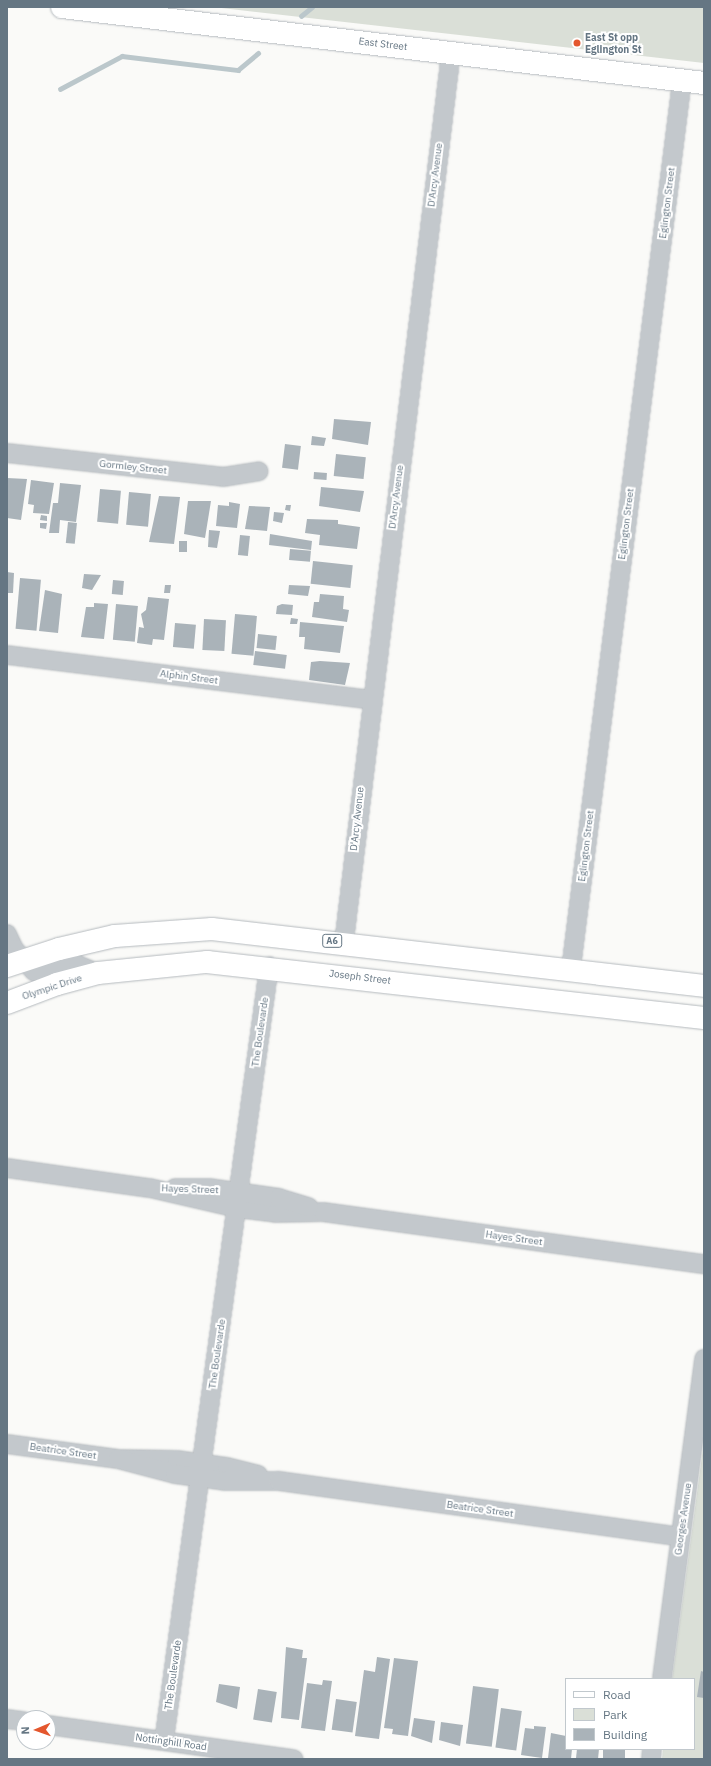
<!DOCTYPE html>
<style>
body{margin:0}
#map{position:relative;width:711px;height:1766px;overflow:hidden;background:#fafaf8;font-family:"IBM Plex Sans",sans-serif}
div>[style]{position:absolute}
.green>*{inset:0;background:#dadfd7}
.stream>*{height:4.5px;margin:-2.25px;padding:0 2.25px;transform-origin:2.25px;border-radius:2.25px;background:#bbc7cb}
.building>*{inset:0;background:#aab3b9;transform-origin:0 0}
.roads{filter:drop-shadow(0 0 1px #b5babe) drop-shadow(0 0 1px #b5babe)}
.minor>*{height:18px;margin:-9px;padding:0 9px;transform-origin:9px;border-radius:9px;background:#c3c8cc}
.major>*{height:22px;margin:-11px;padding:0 11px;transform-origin:11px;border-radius:11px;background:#fff}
.highway>*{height:22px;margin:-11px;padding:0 11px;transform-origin:11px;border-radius:11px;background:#fff}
.dots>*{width:11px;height:11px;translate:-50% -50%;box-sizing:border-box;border:2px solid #fff;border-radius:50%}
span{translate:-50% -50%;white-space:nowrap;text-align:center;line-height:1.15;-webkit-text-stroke:4px #fff;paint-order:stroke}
.shield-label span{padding:1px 3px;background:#fff;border:1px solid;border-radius:3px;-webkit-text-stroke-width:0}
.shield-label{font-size:9px;color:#657683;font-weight:700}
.poi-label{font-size:10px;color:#657683;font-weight:700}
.left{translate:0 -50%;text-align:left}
.street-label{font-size:10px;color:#657683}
.frame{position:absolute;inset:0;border:8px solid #657683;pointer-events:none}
.legend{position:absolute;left:565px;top:1678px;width:130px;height:72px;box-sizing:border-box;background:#fff;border:1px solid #c1c8cd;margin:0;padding:5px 7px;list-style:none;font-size:12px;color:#657683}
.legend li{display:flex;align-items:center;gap:8px;height:20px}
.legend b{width:20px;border:1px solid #c1c8cd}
.north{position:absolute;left:16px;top:1710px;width:40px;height:40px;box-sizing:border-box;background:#fff;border:1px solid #c1c8cd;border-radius:50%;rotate:268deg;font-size:11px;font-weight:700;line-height:16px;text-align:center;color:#657683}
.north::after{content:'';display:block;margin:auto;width:14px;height:18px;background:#e4572e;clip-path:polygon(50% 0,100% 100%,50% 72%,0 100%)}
</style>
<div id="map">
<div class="green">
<i style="clip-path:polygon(213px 7px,704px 7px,704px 63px)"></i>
<i style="clip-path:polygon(704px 1441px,704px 1759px,662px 1759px,663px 1749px,694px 1749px,694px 1679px,672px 1679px)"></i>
</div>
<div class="stream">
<i style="left:301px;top:16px;width:14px;rotate:-39deg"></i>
<i style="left:60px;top:89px;width:70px;rotate:-28deg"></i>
<i style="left:122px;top:56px;width:117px;rotate:6.9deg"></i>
<i style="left:238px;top:70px;width:26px;rotate:-40deg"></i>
</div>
<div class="building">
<i style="clip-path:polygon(334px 419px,371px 422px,368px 445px,332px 439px)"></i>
<i style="clip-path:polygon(312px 436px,326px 438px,324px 446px,311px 445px)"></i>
<i style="left:285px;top:444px;width:16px;height:24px;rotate:7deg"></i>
<i style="left:336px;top:454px;width:30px;height:22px;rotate:6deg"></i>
<i style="left:314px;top:472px;width:13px;height:7px;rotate:4deg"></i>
<i style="clip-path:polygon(7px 478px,27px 479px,21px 520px,7px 518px)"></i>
<i style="clip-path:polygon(31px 480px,54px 483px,49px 514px,33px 513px,34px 505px,28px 504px)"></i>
<i style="clip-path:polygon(60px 483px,81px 485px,76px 522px,60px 520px,59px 533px,49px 533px,53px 503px,58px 503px)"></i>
<i style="clip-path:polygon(321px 487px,364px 491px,360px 512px,319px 506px)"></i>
<i style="left:100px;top:489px;width:21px;height:33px;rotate:5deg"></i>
<i style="left:129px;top:492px;width:22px;height:33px;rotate:5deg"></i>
<i style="clip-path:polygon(159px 496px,180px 497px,174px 544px,149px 542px)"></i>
<i style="clip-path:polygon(188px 501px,211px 501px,205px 538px,184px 534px)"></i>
<i style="clip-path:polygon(229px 502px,240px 504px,237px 528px,216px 526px,218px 505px,229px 506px)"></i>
<i style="clip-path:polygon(286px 505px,291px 505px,290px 511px,285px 510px)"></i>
<i style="clip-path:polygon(249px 506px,270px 507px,267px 531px,245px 529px)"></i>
<i style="clip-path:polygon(274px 512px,284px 513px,282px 523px,273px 521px)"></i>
<i style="clip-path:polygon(41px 515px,47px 516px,47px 521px,40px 520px)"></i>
<i style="clip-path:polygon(307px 519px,338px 520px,338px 524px,360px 527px,357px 549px,319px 545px,320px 535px,305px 533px)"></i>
<i style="left:68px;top:522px;width:9px;height:21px;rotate:6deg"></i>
<i style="clip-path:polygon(40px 523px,47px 523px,46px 529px,40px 528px)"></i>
<i style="clip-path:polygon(209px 530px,220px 531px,217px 548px,208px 547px)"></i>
<i style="clip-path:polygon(270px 534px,312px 541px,311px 550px,269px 545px)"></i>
<i style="left:240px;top:535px;width:10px;height:20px;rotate:6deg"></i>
<i style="left:179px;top:541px;width:8px;height:11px"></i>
<i style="left:290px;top:549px;width:21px;height:11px;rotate:5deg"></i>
<i style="left:313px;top:561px;width:40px;height:23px;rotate:6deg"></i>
<i style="clip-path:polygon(7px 572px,14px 573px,13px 593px,7px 593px)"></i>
<i style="clip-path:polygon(84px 574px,101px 575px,92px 590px,82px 588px)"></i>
<i style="left:20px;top:578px;width:21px;height:51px;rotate:5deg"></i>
<i style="left:113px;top:580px;width:11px;height:14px;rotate:5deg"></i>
<i style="clip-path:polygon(165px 585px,171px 585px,170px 593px,164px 593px)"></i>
<i style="clip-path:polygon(289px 585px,310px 586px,308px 596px,288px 594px)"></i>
<i style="clip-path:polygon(45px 590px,62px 594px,58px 633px,39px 631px)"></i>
<i style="clip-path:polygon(320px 594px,344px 596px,343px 609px,349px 610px,347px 622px,312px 617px,314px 602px,319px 602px)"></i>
<i style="clip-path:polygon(148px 597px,169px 599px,164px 640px,153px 639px,152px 645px,137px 643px,139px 627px,144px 628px,141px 614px,146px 610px)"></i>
<i style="clip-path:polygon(94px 603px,108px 604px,104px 639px,81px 637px,86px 607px,94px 607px)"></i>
<i style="left:116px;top:604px;width:22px;height:36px;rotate:5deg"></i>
<i style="clip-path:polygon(282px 604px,293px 605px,292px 615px,276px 614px,277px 606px)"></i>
<i style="left:235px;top:614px;width:22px;height:40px;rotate:5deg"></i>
<i style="clip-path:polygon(291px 618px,298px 619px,297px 624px,290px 624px)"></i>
<i style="left:204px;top:619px;width:22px;height:31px;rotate:3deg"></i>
<i style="clip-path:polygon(300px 622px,344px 626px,340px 653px,304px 649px,305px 637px,299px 637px)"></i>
<i style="left:175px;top:623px;width:21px;height:24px;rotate:5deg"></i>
<i style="left:258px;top:634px;width:19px;height:14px;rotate:6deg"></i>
<i style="left:255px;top:651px;width:32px;height:14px;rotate:7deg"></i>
<i style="clip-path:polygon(320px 661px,350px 663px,345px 685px,309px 680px,311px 662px)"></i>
<i style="clip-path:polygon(286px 1647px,303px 1650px,302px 1658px,307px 1658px,299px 1720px,281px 1718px)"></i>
<i style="clip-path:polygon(377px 1657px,390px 1659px,379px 1739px,355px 1736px,364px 1670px,375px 1672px)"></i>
<i style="clip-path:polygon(394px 1658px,418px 1661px,408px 1736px,392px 1734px,393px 1729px,384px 1728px)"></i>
<i style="clip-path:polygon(701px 1671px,704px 1672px,704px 1698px,697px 1697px)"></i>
<i style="clip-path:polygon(323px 1680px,332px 1681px,325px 1731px,301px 1728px,307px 1683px,322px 1685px)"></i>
<i style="clip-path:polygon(219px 1684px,240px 1687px,237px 1709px,216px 1702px)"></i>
<i style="left:473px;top:1686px;width:26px;height:58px;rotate:7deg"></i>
<i style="left:258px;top:1689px;width:19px;height:31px;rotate:9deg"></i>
<i style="left:336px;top:1699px;width:21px;height:31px;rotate:8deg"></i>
<i style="left:501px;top:1708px;width:21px;height:40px;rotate:8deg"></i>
<i style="clip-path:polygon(414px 1718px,435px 1721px,432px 1743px,411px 1736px)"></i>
<i style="clip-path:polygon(441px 1722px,463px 1725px,460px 1746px,439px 1740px)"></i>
<i style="clip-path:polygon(534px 1726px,546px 1727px,542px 1758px,521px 1755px,525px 1728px,534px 1729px)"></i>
<i style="clip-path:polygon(551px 1733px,566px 1736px,566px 1749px,572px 1749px,571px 1759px,548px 1758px)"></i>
<i style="clip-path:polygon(577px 1749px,599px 1749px,598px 1759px,576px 1758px)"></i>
<i style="left:603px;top:1749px;width:22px;height:10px"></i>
</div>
<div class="roads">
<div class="minor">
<i style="left:7px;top:453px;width:217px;rotate:6.3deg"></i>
<i style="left:223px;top:477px;width:36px;rotate:-9deg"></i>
<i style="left:7px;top:655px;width:367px;rotate:7deg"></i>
<i style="left:7px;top:934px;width:17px;rotate:65deg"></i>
<i style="left:14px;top:949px;width:30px;rotate:48deg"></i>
<i style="left:34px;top:971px;width:44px;rotate:-7.8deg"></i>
<i style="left:78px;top:965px;width:22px;rotate:22deg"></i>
<i style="left:344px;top:942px;width:896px;rotate:-83.14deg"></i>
<i style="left:571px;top:969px;width:896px;rotate:-82.88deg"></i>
<i style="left:7px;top:1168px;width:144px;rotate:8deg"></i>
<i style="left:150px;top:1188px;width:89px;rotate:12.9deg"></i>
<i style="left:237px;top:1208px;width:39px;rotate:7deg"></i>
<i style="left:276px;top:1213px;width:47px;rotate:-1.2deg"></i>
<i style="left:323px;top:1212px;width:385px;rotate:7.8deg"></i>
<i style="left:175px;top:1188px;width:34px"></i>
<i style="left:209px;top:1188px;width:71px;rotate:8.1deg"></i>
<i style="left:279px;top:1198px;width:31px;rotate:17deg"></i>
<i style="left:7px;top:1444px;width:112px;rotate:7.7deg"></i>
<i style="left:118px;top:1459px;width:59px;rotate:1deg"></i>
<i style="left:177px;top:1460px;width:50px;rotate:8deg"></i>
<i style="left:227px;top:1467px;width:32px;rotate:14deg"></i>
<i style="left:118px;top:1459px;width:59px;rotate:14.7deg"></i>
<i style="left:175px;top:1474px;width:50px;rotate:8deg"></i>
<i style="left:225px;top:1481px;width:54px"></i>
<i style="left:279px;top:1481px;width:405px;rotate:7.9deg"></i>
<i style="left:662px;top:1679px;width:323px;rotate:-82.5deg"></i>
<i style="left:7px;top:1719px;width:17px;rotate:7deg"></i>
<i style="left:48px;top:1725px;width:248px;rotate:7.9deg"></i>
<i style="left:164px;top:1741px;width:782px;rotate:-82.28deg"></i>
<i style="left:651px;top:1759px;width:10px;rotate:-84deg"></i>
</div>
<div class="major">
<i style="left:62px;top:7px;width:646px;rotate:6.75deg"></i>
</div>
<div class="highway">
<i style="left:7px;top:966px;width:55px;rotate:-18.1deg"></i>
<i style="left:59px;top:949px;width:57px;rotate:-13.1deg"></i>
<i style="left:115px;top:936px;width:97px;rotate:-4.1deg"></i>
<i style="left:212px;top:929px;width:495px;rotate:6.6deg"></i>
<i style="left:7px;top:1003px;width:53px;rotate:-20.8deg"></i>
<i style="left:57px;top:984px;width:42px;rotate:-15deg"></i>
<i style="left:98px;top:973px;width:110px;rotate:-5.8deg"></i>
<i style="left:207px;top:962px;width:500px;rotate:6.43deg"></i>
</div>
</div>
<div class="dots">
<i style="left:577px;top:43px;background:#e4572e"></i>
</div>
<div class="shield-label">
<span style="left:332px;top:941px">A6</span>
</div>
<div class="poi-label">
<span class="left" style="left:585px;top:43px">East St opp<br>Eglington St</span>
</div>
<div class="street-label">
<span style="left:383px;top:44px;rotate:7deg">East Street</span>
<span style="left:435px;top:175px;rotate:-83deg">D'Arcy Avenue</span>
<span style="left:667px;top:203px;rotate:-83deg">Eglington Street</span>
<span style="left:133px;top:467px;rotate:6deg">Gormley Street</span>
<span style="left:396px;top:497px;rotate:-83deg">D'Arcy Avenue</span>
<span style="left:626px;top:524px;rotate:-83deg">Eglington Street</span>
<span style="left:189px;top:677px;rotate:7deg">Alphin Street</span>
<span style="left:357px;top:819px;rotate:-84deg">D'Arcy Avenue</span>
<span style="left:586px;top:846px;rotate:-83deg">Eglington Street</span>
<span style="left:360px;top:977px;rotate:7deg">Joseph Street</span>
<span style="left:52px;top:987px;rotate:-18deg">Olympic Drive</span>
<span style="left:260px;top:1032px;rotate:-82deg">The Boulevarde</span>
<span style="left:190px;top:1189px;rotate:2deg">Hayes Street</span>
<span style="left:514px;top:1238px;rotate:8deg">Hayes Street</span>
<span style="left:217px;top:1354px;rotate:-82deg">The Boulevarde</span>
<span style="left:63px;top:1451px;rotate:8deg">Beatrice Street</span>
<span style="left:480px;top:1509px;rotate:8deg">Beatrice Street</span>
<span style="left:683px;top:1519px;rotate:-82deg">Georges Avenue</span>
<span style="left:173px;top:1675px;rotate:-82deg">The Boulevarde</span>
<span style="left:171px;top:1742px;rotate:8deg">Nottinghill Road</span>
</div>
<div class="frame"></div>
<ul class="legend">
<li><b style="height:5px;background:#fff"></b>Road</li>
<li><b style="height:11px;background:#dadfd7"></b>Park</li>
<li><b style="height:11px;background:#aab3b9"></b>Building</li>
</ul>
<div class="north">N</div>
</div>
